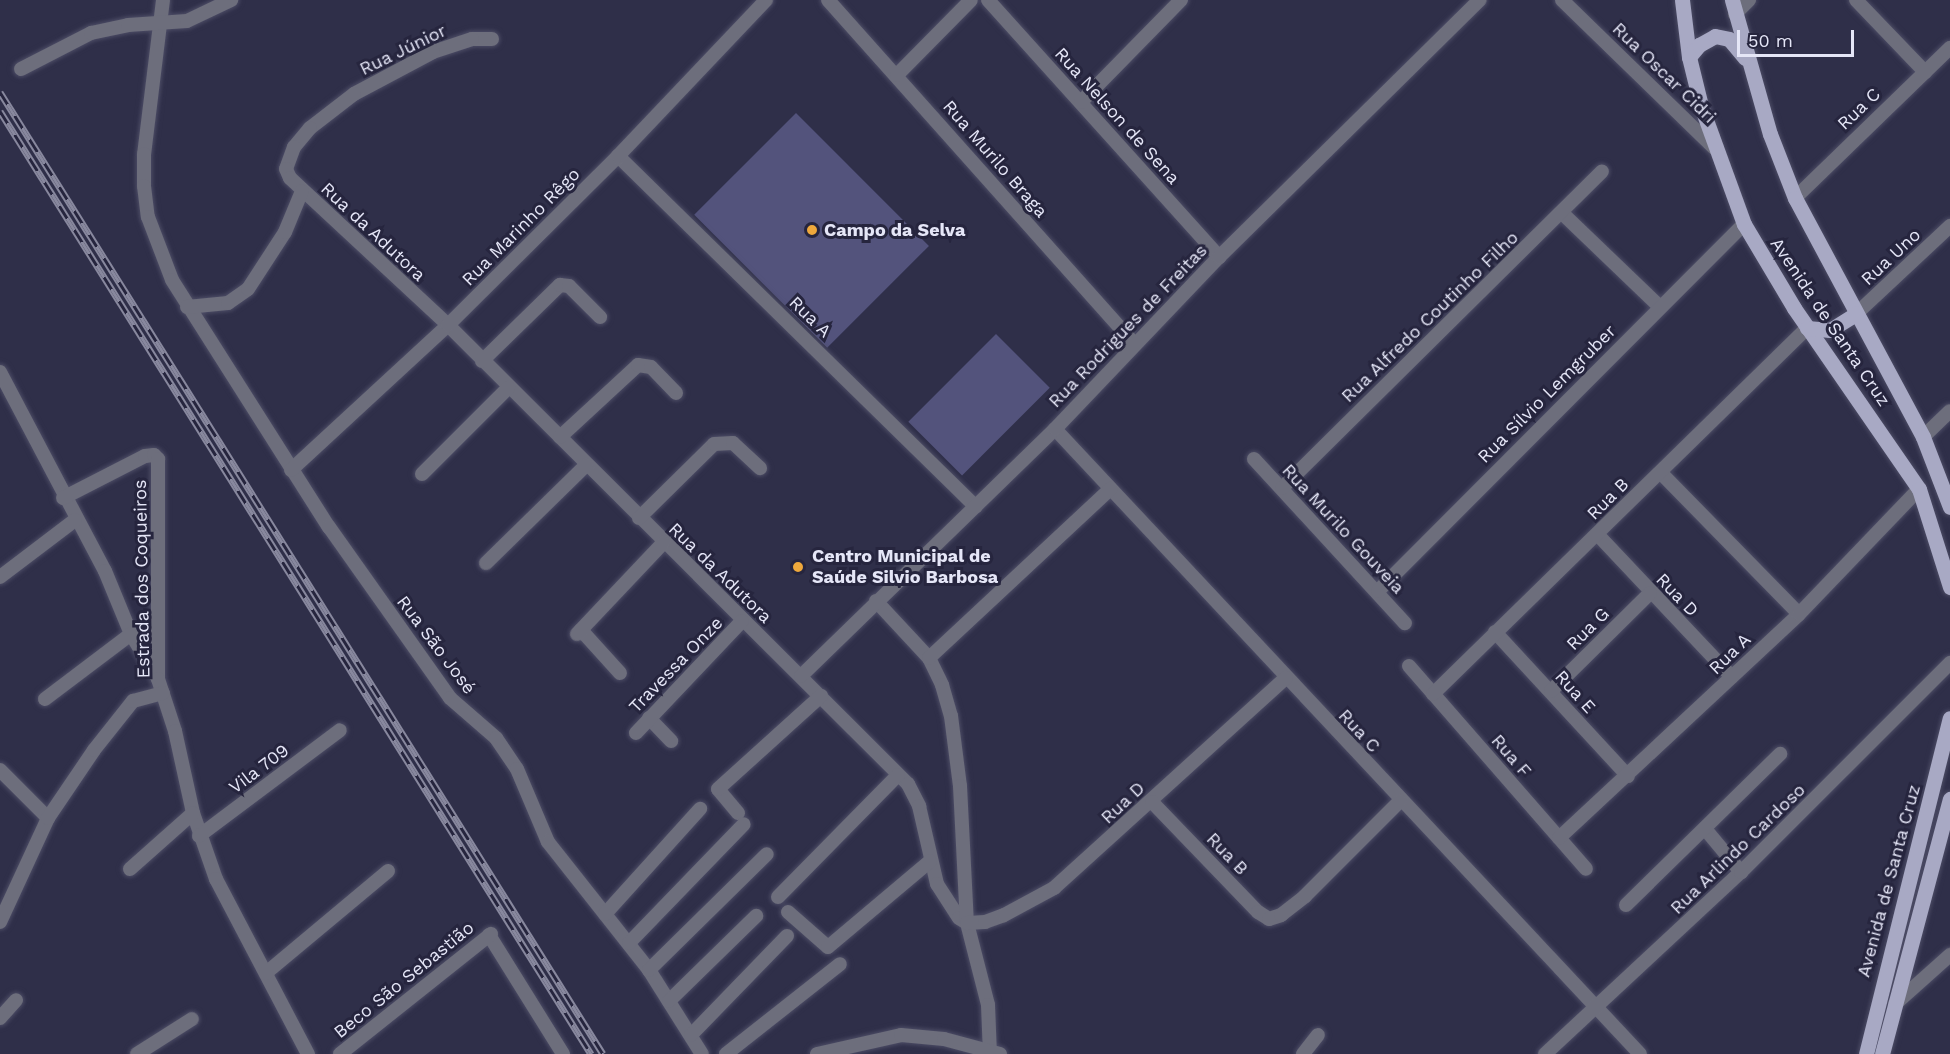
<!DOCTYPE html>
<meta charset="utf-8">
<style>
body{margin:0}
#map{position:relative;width:1950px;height:1054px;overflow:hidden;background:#2f2f49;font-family:"Work Sans",sans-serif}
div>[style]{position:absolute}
.green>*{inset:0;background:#53537c;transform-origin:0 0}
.roads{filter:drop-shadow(0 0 2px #4c4c65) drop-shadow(0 0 2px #4c4c65)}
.street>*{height:14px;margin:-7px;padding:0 7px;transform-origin:7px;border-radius:7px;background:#6d6e7c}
.primary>*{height:15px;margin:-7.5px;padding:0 7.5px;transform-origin:7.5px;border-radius:7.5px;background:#a8a9c4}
.rail>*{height:7px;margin-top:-3.5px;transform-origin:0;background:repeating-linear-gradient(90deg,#26253e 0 14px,#88889e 0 28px);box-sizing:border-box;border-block:2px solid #88889e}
.dots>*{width:16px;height:16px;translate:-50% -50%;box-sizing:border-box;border:3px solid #26253e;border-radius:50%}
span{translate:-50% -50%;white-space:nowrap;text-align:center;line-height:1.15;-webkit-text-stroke:6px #26253e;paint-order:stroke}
.street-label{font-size:18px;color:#e5e6f7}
.poi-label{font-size:18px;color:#e5e6f7;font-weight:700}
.left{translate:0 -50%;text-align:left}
.scale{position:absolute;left:1737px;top:30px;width:117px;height:27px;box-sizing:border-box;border:3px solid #e5e6f7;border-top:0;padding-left:8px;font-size:18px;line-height:21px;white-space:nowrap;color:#e5e6f7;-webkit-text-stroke:4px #26253e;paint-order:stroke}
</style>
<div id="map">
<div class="green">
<i style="left:796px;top:113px;width:188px;height:144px;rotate:45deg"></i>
<i style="left:996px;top:334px;width:76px;height:124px;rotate:45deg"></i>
</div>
<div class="roads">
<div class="street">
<i style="left:163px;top:0;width:155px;rotate:97deg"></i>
<i style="left:144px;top:154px;width:32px;rotate:90deg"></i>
<i style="left:144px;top:186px;width:31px;rotate:83deg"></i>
<i style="left:148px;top:217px;width:67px;rotate:69.1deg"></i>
<i style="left:172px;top:280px;width:293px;rotate:57.6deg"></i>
<i style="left:329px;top:527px;width:209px;rotate:54.7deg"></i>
<i style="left:450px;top:698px;width:61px;rotate:41deg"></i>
<i style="left:496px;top:738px;width:37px;rotate:56deg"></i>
<i style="left:517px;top:769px;width:79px;rotate:67deg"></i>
<i style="left:548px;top:842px;width:163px;rotate:51.7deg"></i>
<i style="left:649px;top:970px;width:99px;rotate:57.8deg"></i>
<i style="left:828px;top:0;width:460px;rotate:48.3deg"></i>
<i style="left:988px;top:0;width:346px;rotate:48deg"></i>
<i style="left:1562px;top:0;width:212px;rotate:44.2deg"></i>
<i style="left:1856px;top:0;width:100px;rotate:46.2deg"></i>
<i style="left:1735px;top:14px;width:20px;rotate:-45deg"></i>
<i style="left:492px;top:39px;width:20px;rotate:180deg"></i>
<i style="left:472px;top:39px;width:41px;rotate:161.6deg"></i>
<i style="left:433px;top:52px;width:89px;rotate:152deg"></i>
<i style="left:354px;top:94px;width:56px;rotate:142.3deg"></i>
<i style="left:310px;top:128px;width:25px;rotate:130deg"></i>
<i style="left:294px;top:147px;width:23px;rotate:110deg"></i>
<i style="left:286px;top:169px;width:10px;rotate:66deg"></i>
<i style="left:290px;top:178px;width:216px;rotate:42.9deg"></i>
<i style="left:448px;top:325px;width:650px;rotate:44.94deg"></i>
<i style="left:908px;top:784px;width:25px;rotate:63deg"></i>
<i style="left:919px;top:806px;width:80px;rotate:77deg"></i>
<i style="left:937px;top:884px;width:40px;rotate:57.1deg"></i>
<i style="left:959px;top:918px;width:9px;rotate:32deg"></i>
<i style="left:967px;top:923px;width:85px;rotate:75.6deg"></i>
<i style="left:988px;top:1005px;width:49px;rotate:87.7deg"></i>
<i style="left:21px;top:69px;width:79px;rotate:-27.2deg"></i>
<i style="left:91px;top:33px;width:38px;rotate:-12deg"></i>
<i style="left:128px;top:25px;width:59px;rotate:-3.9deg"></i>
<i style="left:187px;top:21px;width:49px;rotate:-25.5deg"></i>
<i style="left:897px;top:75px;width:105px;rotate:-45.4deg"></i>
<i style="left:1081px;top:102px;width:143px;rotate:-45.6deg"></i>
<i style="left:618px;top:156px;width:501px;rotate:44.43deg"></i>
<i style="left:1795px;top:198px;width:216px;rotate:-44.1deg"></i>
<i style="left:1562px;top:213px;width:134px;rotate:43.8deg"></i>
<i style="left:187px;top:307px;width:41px;rotate:-5.6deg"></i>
<i style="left:228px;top:303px;width:24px;rotate:-35deg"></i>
<i style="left:248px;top:289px;width:68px;rotate:-57deg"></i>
<i style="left:285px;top:232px;width:44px;rotate:-67.5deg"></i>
<i style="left:1856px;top:314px;width:129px;rotate:-43.1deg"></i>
<i style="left:482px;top:361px;width:109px;rotate:-44.3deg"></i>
<i style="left:560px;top:285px;width:9px;rotate:6deg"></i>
<i style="left:569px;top:286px;width:44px;rotate:45deg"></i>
<i style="left:0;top:372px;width:225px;rotate:62.2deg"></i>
<i style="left:105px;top:571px;width:68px;rotate:67.6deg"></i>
<i style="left:131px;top:634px;width:50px;rotate:58.8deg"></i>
<i style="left:1055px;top:429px;width:856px;rotate:46.89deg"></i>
<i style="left:560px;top:437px;width:106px;rotate:-42.7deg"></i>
<i style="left:638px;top:365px;width:13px;rotate:9deg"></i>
<i style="left:651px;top:367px;width:36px;rotate:46deg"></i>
<i style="left:1923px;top:437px;width:37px;rotate:-44deg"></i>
<i style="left:1254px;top:459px;width:223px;rotate:47.4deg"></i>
<i style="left:291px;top:470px;width:214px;rotate:-42.7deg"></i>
<i style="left:448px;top:325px;width:240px;rotate:-44.8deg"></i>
<i style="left:618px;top:156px;width:215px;rotate:-46.5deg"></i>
<i style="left:1661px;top:473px;width:197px;rotate:45.6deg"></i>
<i style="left:422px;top:474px;width:122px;rotate:-45deg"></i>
<i style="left:1282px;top:488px;width:450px;rotate:-44.7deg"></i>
<i style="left:63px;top:498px;width:92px;rotate:-27.1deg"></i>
<i style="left:145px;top:456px;width:9px;rotate:-6deg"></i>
<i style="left:154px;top:455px;width:6px;rotate:45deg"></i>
<i style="left:158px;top:459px;width:220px;rotate:90deg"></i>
<i style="left:158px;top:679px;width:55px;rotate:71.9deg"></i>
<i style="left:175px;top:731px;width:84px;rotate:77.6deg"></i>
<i style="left:193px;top:813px;width:70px;rotate:70.8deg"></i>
<i style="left:216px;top:879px;width:198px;rotate:62.3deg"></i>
<i style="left:639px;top:518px;width:105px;rotate:-44.6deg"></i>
<i style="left:714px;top:444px;width:19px;rotate:-3deg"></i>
<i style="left:733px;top:443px;width:37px;rotate:43deg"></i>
<i style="left:1598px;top:535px;width:195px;rotate:46.7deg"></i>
<i style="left:486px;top:563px;width:140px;rotate:-44.4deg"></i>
<i style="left:0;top:577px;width:94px;rotate:-37.2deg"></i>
<i style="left:1378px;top:591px;width:518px;rotate:-45.08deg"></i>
<i style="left:876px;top:601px;width:78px;rotate:47.1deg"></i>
<i style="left:929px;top:658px;width:30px;rotate:64deg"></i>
<i style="left:942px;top:685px;width:32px;rotate:74deg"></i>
<i style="left:951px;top:716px;width:71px;rotate:82.7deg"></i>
<i style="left:960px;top:786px;width:137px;rotate:87.1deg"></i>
<i style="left:967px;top:923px;width:18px;rotate:-3deg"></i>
<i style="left:985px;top:922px;width:20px;rotate:-20deg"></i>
<i style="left:1004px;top:915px;width:57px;rotate:-28.4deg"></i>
<i style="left:1054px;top:888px;width:313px;rotate:-42.2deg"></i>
<i style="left:581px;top:630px;width:58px;rotate:47.8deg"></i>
<i style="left:1495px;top:632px;width:196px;rotate:47.3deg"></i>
<i style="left:577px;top:634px;width:125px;rotate:-46.6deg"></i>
<i style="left:929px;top:658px;width:248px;rotate:-43deg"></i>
<i style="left:1409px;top:666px;width:269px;rotate:48.9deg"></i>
<i style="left:801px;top:676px;width:354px;rotate:-44.2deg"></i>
<i style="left:1055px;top:429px;width:238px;rotate:-46.4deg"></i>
<i style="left:1219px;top:257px;width:366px;rotate:-44.6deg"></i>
<i style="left:1551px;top:691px;width:139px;rotate:-44.7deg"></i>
<i style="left:1433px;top:694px;width:523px;rotate:-44.38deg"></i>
<i style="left:45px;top:699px;width:108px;rotate:-37.1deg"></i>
<i style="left:649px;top:718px;width:32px;rotate:46deg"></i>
<i style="left:636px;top:733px;width:154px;rotate:-46.6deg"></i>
<i style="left:0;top:770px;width:68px;rotate:45deg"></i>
<i style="left:1152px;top:802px;width:153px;rotate:46.1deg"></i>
<i style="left:1258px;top:912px;width:13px;rotate:32deg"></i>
<i style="left:1269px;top:919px;width:13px;rotate:-18deg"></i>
<i style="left:1281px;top:915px;width:31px;rotate:-38deg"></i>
<i style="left:1305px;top:896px;width:134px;rotate:-45deg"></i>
<i style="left:738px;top:813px;width:31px;rotate:-130deg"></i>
<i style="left:718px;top:789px;width:139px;rotate:-42.1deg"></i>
<i style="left:1706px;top:830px;width:55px;rotate:50.2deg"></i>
<i style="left:199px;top:836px;width:176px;rotate:-36.9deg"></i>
<i style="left:1559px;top:838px;width:328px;rotate:-43deg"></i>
<i style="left:1799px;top:614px;width:173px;rotate:-46.2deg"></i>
<i style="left:130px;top:869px;width:84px;rotate:-41.6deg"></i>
<i style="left:778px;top:897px;width:171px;rotate:-45.5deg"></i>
<i style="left:1626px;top:905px;width:216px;rotate:-44.4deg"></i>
<i style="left:788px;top:912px;width:53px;rotate:41.2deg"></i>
<i style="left:828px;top:947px;width:133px;rotate:-40.1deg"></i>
<i style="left:605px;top:914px;width:142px;rotate:-47.9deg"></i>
<i style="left:0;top:922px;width:115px;rotate:-65.2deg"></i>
<i style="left:48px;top:818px;width:82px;rotate:-55.9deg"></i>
<i style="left:94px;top:750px;width:63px;rotate:-51.5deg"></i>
<i style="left:133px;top:701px;width:31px;rotate:-15deg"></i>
<i style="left:489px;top:935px;width:140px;rotate:58.1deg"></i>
<i style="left:629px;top:943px;width:165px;rotate:-46deg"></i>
<i style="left:649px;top:970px;width:165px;rotate:-44.5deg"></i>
<i style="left:266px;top:973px;width:159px;rotate:-39.9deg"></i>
<i style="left:669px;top:1001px;width:122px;rotate:-44.3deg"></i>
<i style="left:1895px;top:1004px;width:74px;rotate:-41.7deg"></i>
<i style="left:0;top:1018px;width:24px;rotate:-48deg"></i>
<i style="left:691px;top:1035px;width:138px;rotate:-45.9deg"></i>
<i style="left:137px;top:1054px;width:65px;rotate:-32.5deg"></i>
<i style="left:340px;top:1054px;width:193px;rotate:-38.5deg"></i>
<i style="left:726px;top:1054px;width:145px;rotate:-38.3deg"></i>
<i style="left:817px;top:1054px;width:86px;rotate:-12.7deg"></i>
<i style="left:901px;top:1035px;width:43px;rotate:5.3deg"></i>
<i style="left:944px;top:1039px;width:58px;rotate:15deg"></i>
<i style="left:1303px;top:1054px;width:24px;rotate:-52deg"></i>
<i style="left:1545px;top:1054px;width:267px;rotate:-42.9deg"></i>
<i style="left:1741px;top:872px;width:296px;rotate:-45deg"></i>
</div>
<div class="primary">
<i style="left:1682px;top:0;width:57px;rotate:83deg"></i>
<i style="left:1689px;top:57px;width:50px;rotate:76.2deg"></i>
<i style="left:1701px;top:106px;width:126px;rotate:70deg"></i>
<i style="left:1744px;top:224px;width:98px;rotate:59.2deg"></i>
<i style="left:1794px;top:308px;width:220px;rotate:55.4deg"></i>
<i style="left:1919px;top:489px;width:103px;rotate:72.4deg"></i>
<i style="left:1732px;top:0;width:139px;rotate:74.2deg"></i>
<i style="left:1770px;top:134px;width:69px;rotate:68.7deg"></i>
<i style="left:1795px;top:198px;width:271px;rotate:61.8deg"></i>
<i style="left:1923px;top:437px;width:75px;rotate:68.9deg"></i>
<i style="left:1689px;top:57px;width:16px;rotate:-50deg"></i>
<i style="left:1699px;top:45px;width:18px;rotate:-29deg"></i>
<i style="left:1715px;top:36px;width:14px;rotate:12deg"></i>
<i style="left:1729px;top:39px;width:25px;rotate:50deg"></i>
<i style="left:1807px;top:328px;width:23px;rotate:5deg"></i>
<i style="left:1830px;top:330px;width:31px;rotate:-32deg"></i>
<i style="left:1866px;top:1054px;width:346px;rotate:-76deg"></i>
<i style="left:1882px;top:1054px;width:264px;rotate:-75.1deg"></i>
</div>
</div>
<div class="rail">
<i style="left:0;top:92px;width:1135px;rotate:57.92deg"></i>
<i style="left:0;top:111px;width:1113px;rotate:57.92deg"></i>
</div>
<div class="dots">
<i style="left:812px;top:230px;background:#eea83c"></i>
<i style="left:798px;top:567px;background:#eea83c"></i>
</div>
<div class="street-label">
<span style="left:403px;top:50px;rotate:-26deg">Rua Júnior</span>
<span style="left:1664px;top:73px;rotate:44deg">Rua Oscar Cidri</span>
<span style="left:1859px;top:109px;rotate:-44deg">Rua C</span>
<span style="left:1117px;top:116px;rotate:48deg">Rua Nelson de Sena</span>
<span style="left:995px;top:159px;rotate:49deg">Rua Murilo Braga</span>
<span style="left:521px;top:227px;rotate:-45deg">Rua Marinho Rêgo</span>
<span style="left:373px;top:232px;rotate:43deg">Rua da Adutora</span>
<span style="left:1891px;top:257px;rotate:-43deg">Rua Uno</span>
<span style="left:810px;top:317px;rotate:44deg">Rua A</span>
<span style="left:1430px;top:317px;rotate:-44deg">Rua Alfredo Coutinho Filho</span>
<span style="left:1830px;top:322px;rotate:56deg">Avenida de Santa Cruz</span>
<span style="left:1128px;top:326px;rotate:-46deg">Rua Rodrigues de Freitas</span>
<span style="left:1547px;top:394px;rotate:-45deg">Rua Sílvio Lemgruber</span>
<span style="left:1608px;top:499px;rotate:-45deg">Rua B</span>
<span style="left:1343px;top:529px;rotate:47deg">Rua Murilo Gouveia</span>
<span style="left:720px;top:573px;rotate:44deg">Rua da Adutora</span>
<span style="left:142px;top:579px;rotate:-91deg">Estrada dos Coqueiros</span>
<span style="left:1677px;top:595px;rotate:46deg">Rua D</span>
<span style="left:1588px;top:629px;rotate:-45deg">Rua G</span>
<span style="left:436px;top:645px;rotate:53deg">Rua São José</span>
<span style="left:1730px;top:654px;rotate:-44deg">Rua A</span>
<span style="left:676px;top:665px;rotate:-46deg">Travessa Onze</span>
<span style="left:1575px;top:692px;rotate:48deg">Rua E</span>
<span style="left:1359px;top:731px;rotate:47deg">Rua C</span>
<span style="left:1511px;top:756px;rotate:49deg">Rua F</span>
<span style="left:259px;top:769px;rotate:-37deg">Vila 709</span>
<span style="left:1123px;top:803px;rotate:-43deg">Rua D</span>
<span style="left:1738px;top:849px;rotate:-44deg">Rua Arlindo Cardoso</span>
<span style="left:1227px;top:854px;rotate:46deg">Rua B</span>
<span style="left:1889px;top:881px;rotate:-75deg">Avenida de Santa Cruz</span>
<span style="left:404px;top:980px;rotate:-39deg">Beco São Sebastião</span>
</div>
<div class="poi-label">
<span class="left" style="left:824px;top:230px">Campo da Selva</span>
<span class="left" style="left:812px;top:567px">Centro Municipal de<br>Saúde Silvio Barbosa</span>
</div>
<div class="scale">50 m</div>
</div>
